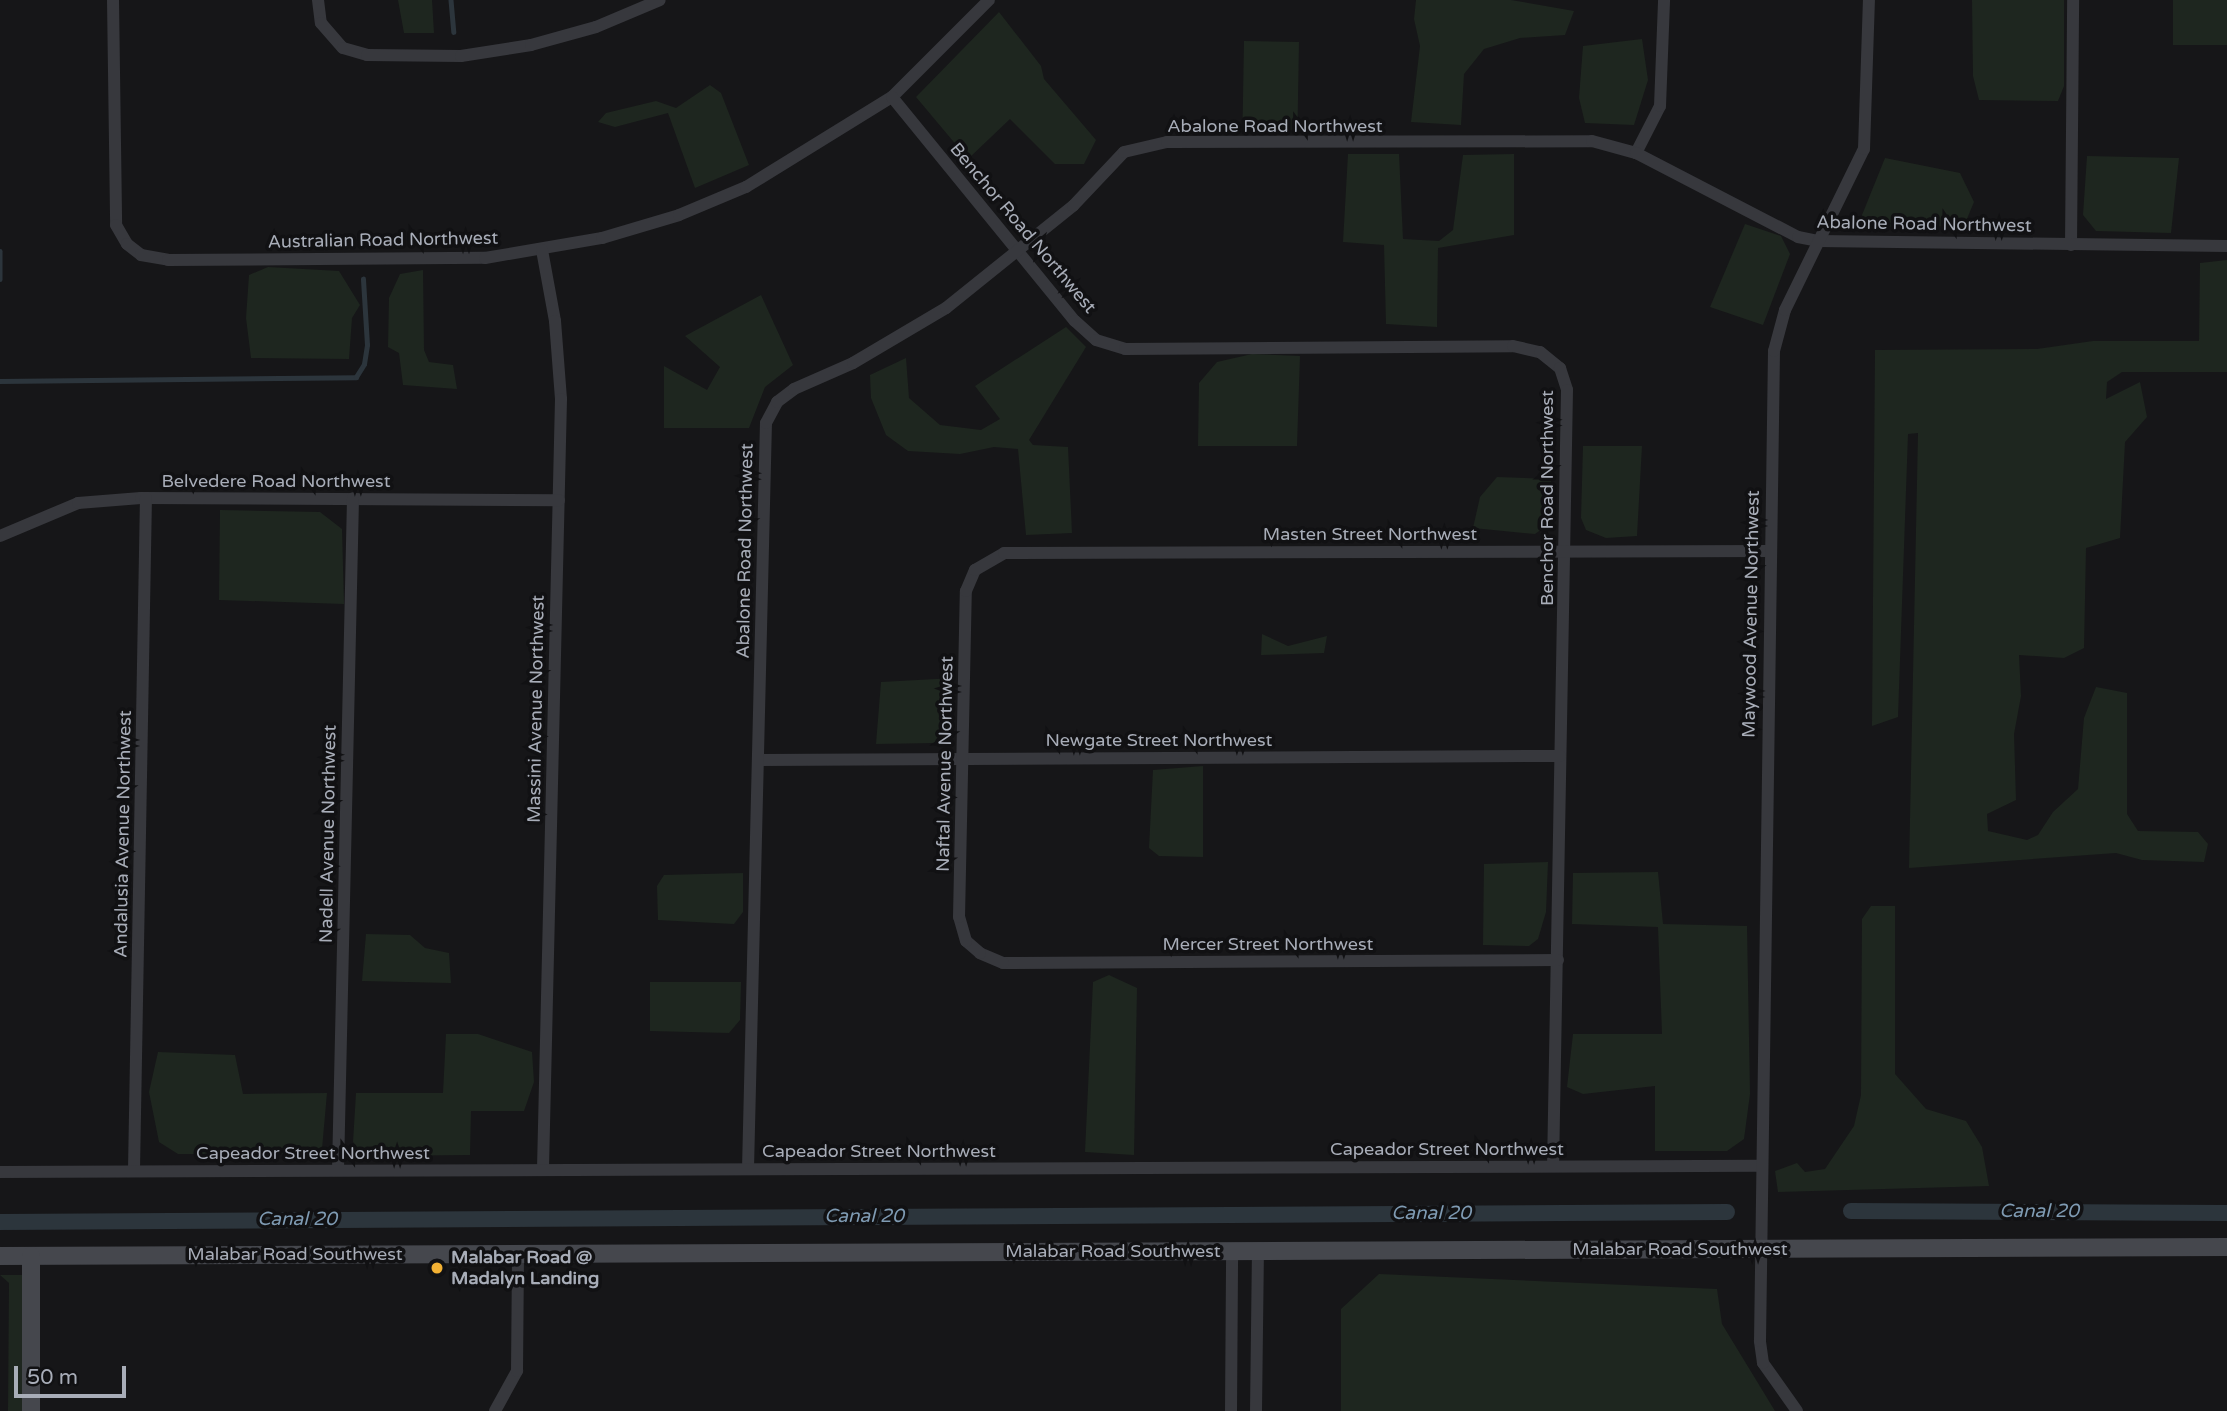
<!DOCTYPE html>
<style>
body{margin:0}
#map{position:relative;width:2227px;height:1411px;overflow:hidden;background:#161618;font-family:"Varela Round",sans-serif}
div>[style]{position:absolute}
.green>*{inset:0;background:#1e261f;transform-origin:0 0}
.stream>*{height:4.5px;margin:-2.25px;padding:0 2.25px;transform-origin:2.25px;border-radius:2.25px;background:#2c353c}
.canal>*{height:16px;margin:-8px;padding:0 8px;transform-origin:8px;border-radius:8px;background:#2c353c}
.street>*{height:12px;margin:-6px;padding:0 6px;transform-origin:6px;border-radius:6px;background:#37383d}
.secondary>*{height:18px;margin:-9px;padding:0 9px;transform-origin:9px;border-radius:9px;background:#45474d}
.dots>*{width:19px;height:19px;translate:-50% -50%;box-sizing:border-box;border:4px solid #111113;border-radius:50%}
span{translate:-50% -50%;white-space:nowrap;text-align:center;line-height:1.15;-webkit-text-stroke:7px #111113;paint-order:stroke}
.street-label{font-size:18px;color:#a8adb8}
.poi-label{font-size:18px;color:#a8adb8;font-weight:700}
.left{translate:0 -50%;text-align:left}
.water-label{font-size:19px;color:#7f9bb3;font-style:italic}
.scale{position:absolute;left:14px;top:1366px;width:112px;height:32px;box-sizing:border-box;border:4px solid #a8adb8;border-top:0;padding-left:9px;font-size:21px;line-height:24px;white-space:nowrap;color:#a8adb8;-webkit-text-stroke:5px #111113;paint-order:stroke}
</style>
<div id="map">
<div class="green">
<i style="clip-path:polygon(398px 0,432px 0,434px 33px,404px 33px)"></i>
<i style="clip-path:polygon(1416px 0,1511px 0,1574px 11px,1565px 35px,1520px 38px,1484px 49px,1464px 74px,1461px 125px,1411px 122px,1420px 46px,1414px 19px)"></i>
<i style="clip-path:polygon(1972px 0,2064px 0,2064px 86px,2058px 101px,1979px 100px,1973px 76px)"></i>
<i style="left:2173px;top:0;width:54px;height:45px"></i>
<i style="clip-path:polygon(999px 12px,1041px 66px,1044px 79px,1096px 140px,1084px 164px,1055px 164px,1010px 119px,968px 159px,916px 97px)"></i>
<i style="clip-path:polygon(1642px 39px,1648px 80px,1634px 125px,1585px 123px,1579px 98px,1583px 46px)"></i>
<i style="left:1244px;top:41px;width:55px;height:88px;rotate:1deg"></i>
<i style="clip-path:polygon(710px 85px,721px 93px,749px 165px,695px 188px,668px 113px,615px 127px,598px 122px,606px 113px,656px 101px,676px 108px)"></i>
<i style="clip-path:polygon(1348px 154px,1399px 154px,1403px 239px,1439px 241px,1453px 230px,1463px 155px,1514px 154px,1514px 235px,1438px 248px,1437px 327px,1386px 324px,1384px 245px,1343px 242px)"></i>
<i style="clip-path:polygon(2087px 156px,2179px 158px,2171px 233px,2096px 231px,2083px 215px)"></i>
<i style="clip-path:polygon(1885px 158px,1960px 173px,1974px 202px,1964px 226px,1864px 227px,1862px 215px)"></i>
<i style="clip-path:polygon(1745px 224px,1781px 236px,1790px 254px,1763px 325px,1710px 307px)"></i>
<i style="clip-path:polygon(2227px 260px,2227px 372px,2122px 372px,2107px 382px,2106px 399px,2140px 382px,2147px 417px,2125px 442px,2120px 538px,2086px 548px,2084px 648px,2064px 658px,2019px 655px,2021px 696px,2014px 734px,2016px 800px,1987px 814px,1988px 831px,2027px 840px,2038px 835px,2053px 812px,2078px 789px,2084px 718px,2096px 687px,2127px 693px,2127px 814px,2138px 831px,2198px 832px,2208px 844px,2204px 862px,2142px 860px,2116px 853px,1909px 868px,1918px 433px,1908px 434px,1898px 717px,1872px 726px,1875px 350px,2037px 349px,2093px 341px,2199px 341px,2200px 263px)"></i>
<i style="clip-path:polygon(268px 267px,339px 271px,360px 305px,352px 318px,349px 359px,251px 358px,246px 318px,249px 275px)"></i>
<i style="clip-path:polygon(423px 270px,424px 350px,429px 362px,453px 365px,457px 389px,403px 385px,399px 353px,388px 347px,389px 298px,400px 274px)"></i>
<i style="clip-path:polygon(761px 295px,793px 365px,765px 387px,749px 428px,664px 428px,664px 366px,707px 390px,720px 367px,685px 336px)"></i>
<i style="clip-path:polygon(1066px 327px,1086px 347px,1029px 440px,1033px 445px,1068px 447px,1072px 533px,1026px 535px,1018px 449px,994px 447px,960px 454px,908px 451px,886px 435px,871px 398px,870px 375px,906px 358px,909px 398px,940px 425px,981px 430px,1000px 419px,975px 386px)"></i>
<i style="clip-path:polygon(1252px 354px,1300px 356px,1297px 446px,1198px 446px,1199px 383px,1217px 362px)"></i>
<i style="clip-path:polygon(1583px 446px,1642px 446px,1637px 536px,1606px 538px,1586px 530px,1581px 518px)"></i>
<i style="clip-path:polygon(1497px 477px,1551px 479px,1552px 522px,1535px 534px,1473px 528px,1480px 497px)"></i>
<i style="clip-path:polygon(220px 510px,320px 512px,342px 529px,344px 604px,219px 600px)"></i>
<i style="clip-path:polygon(1262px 634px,1288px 646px,1327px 636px,1324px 653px,1261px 655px)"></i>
<i style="clip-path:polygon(954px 678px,947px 716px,935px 743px,876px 744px,881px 682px)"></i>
<i style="clip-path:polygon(1203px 766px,1203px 857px,1159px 856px,1149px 848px,1153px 770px)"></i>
<i style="clip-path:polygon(1548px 862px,1546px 912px,1538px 939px,1529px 946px,1483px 945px,1484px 864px)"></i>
<i style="clip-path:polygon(1658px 872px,1663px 924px,1747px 926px,1750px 1094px,1744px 1139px,1727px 1151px,1655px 1151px,1655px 1086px,1583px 1094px,1567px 1087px,1573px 1034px,1662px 1034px,1658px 927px,1572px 924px,1573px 873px)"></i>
<i style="clip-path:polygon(743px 873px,743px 912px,734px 924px,658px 920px,657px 886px,664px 875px)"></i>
<i style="clip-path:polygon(1871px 906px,1895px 906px,1895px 1074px,1926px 1109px,1966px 1121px,1982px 1147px,1989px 1186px,1778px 1192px,1775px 1171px,1797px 1163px,1805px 1172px,1825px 1169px,1854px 1126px,1861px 1095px,1862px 919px)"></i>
<i style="clip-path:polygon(366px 934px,410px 935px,425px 948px,449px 953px,451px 983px,362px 981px)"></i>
<i style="clip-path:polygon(1109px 975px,1137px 988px,1134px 1155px,1085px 1152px,1093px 982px)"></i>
<i style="clip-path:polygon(650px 982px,741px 982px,740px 1020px,729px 1033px,650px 1031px)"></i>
<i style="clip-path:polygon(446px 1034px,478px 1034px,532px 1052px,534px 1082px,524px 1111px,471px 1111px,470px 1155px,365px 1156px,353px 1142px,356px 1093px,443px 1093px)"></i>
<i style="clip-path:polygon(158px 1052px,235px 1055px,243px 1094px,327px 1093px,322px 1149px,310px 1154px,178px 1154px,159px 1142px,149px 1092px)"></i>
<i style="clip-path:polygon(1379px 1274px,1717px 1289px,1722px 1324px,1775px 1411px,1341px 1411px,1341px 1309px)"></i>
<i style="clip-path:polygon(0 1275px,23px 1275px,23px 1411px,8px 1411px,9px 1283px)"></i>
</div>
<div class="stream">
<i style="left:451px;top:0;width:32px;rotate:85deg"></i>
<i style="left:0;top:251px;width:28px;rotate:90deg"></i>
<i style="left:0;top:381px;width:356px;rotate:-0.6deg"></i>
<i style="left:356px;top:377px;width:15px;rotate:-58deg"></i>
<i style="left:364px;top:364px;width:19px;rotate:-81deg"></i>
<i style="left:367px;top:345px;width:66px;rotate:-93.5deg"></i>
</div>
<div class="canal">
<i style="left:1851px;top:1211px;width:376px;rotate:0.3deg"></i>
<i style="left:0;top:1222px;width:1727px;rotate:-0.33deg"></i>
</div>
<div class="street">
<i style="left:113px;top:0;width:225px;rotate:89.2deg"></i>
<i style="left:116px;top:225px;width:22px;rotate:60deg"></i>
<i style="left:127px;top:244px;width:18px;rotate:38deg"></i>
<i style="left:141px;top:255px;width:27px;rotate:10deg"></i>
<i style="left:168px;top:260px;width:317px;rotate:-0.4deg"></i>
<i style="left:485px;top:258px;width:119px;rotate:-9.7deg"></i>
<i style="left:602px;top:238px;width:80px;rotate:-16.6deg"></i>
<i style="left:679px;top:215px;width:73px;rotate:-22.7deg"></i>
<i style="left:746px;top:187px;width:172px;rotate:-31.7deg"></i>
<i style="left:892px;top:97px;width:137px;rotate:-45deg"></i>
<i style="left:318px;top:0;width:23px;rotate:83deg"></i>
<i style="left:321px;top:23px;width:33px;rotate:49deg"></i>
<i style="left:343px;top:48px;width:25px;rotate:16deg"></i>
<i style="left:367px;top:55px;width:94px;rotate:0.6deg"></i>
<i style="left:461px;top:56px;width:71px;rotate:-8.9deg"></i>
<i style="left:531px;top:45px;width:67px;rotate:-15.5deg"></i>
<i style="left:596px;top:27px;width:69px;rotate:-22.9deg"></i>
<i style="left:892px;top:97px;width:289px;rotate:50.8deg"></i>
<i style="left:1075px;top:321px;width:28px;rotate:42deg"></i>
<i style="left:1096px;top:340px;width:30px;rotate:17deg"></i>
<i style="left:1125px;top:349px;width:388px;rotate:-0.4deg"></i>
<i style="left:1513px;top:346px;width:28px;rotate:13deg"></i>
<i style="left:1540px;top:352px;width:26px;rotate:39deg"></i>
<i style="left:1560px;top:368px;width:23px;rotate:72deg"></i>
<i style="left:1567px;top:390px;width:776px;rotate:91.03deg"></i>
<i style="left:1636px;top:153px;width:53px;rotate:-62.9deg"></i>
<i style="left:1660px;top:106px;width:106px;rotate:-87.8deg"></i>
<i style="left:2071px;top:245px;width:245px;rotate:-89.5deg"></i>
<i style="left:542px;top:250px;width:72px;rotate:79.6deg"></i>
<i style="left:555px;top:321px;width:78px;rotate:85.6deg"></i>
<i style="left:561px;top:399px;width:771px;rotate:91.34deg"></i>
<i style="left:0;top:536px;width:85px;rotate:-22.9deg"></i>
<i style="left:78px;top:503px;width:63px;rotate:-4.5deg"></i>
<i style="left:141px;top:498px;width:418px;rotate:0.3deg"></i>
<i style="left:758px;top:760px;width:802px;rotate:-0.29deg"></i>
<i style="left:1558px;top:960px;width:555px;rotate:179.69deg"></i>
<i style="left:1003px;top:963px;width:25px;rotate:-157deg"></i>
<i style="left:980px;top:953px;width:18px;rotate:-139deg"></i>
<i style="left:966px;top:941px;width:25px;rotate:-106deg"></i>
<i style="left:959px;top:917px;width:326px;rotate:-88.8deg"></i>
<i style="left:966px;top:591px;width:23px;rotate:-67deg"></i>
<i style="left:975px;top:570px;width:34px;rotate:-30deg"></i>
<i style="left:1004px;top:553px;width:766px;rotate:-0.15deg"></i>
<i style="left:748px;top:1169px;width:746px;rotate:-88.62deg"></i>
<i style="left:766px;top:423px;width:24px;rotate:-62deg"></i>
<i style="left:777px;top:402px;width:21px;rotate:-37deg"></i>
<i style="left:794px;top:389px;width:64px;rotate:-23.8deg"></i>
<i style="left:853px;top:363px;width:108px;rotate:-30.6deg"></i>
<i style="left:946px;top:308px;width:163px;rotate:-38.8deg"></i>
<i style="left:1073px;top:206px;width:74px;rotate:-46.6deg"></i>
<i style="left:1124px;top:152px;width:44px;rotate:-13.1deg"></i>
<i style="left:1167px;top:142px;width:425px;rotate:-0.1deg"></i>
<i style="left:1592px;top:141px;width:46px;rotate:15.3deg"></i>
<i style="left:1636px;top:153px;width:182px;rotate:27.4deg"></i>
<i style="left:1798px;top:237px;width:20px;rotate:11deg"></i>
<i style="left:1818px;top:241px;width:409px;rotate:0.7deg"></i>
<i style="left:134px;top:1170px;width:672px;rotate:-88.98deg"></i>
<i style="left:338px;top:1170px;width:672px;rotate:-88.72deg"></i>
<i style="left:0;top:1172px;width:1759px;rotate:-0.2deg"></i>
<i style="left:495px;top:1411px;width:46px;rotate:-61.2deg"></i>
<i style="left:517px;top:1371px;width:118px;rotate:-89.5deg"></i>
<i style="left:1231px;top:1411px;width:160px;rotate:-89.6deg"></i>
<i style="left:1256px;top:1411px;width:160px;rotate:-89.3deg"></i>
<i style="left:1797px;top:1411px;width:59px;rotate:-125.3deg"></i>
<i style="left:1763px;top:1363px;width:22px;rotate:-98deg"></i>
<i style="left:1760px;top:1341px;width:990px;rotate:-89.19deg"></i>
<i style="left:1774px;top:351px;width:42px;rotate:-75deg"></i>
<i style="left:1785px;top:310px;width:179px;rotate:-63.9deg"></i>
<i style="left:1864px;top:149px;width:149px;rotate:-88.1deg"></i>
</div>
<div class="secondary">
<i style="left:0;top:1256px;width:2227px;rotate:-0.23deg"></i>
<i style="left:31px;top:1256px;width:155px;rotate:90deg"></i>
</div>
<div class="dots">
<i style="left:437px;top:1268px;background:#f2b134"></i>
</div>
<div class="street-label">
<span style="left:1275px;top:126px">Abalone Road Northwest</span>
<span style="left:1924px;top:224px;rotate:1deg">Abalone Road Northwest</span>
<span style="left:1023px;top:228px;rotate:50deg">Benchor Road Northwest</span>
<span style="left:383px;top:240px;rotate:-1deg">Australian Road Northwest</span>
<span style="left:276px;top:481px">Belvedere Road Northwest</span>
<span style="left:1547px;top:498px;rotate:-90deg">Benchor Road Northwest</span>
<span style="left:1370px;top:534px">Masten Street Northwest</span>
<span style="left:745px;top:551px;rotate:-89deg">Abalone Road Northwest</span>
<span style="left:1751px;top:614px;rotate:-89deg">Maywood Avenue Northwest</span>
<span style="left:536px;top:709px;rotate:-89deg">Massini Avenue Northwest</span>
<span style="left:1159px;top:740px">Newgate Street Northwest</span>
<span style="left:945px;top:764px;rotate:-89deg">Naftal Avenue Northwest</span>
<span style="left:123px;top:834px;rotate:-89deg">Andalusia Avenue Northwest</span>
<span style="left:328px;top:834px;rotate:-89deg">Nadell Avenue Northwest</span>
<span style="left:1268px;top:944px">Mercer Street Northwest</span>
<span style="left:1447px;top:1149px">Capeador Street Northwest</span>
<span style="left:879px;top:1151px">Capeador Street Northwest</span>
<span style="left:313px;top:1153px">Capeador Street Northwest</span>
<span style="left:1680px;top:1249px">Malabar Road Southwest</span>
<span style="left:1113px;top:1251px">Malabar Road Southwest</span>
<span style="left:295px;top:1254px">Malabar Road Southwest</span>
</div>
<div class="poi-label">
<span class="left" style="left:451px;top:1268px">Malabar Road @<br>Madalyn Landing</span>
</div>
<div class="water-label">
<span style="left:2039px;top:1212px">Canal 20</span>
<span style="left:1431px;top:1214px">Canal 20</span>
<span style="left:864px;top:1217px">Canal 20</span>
<span style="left:297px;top:1220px">Canal 20</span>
</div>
<div class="scale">50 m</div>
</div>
